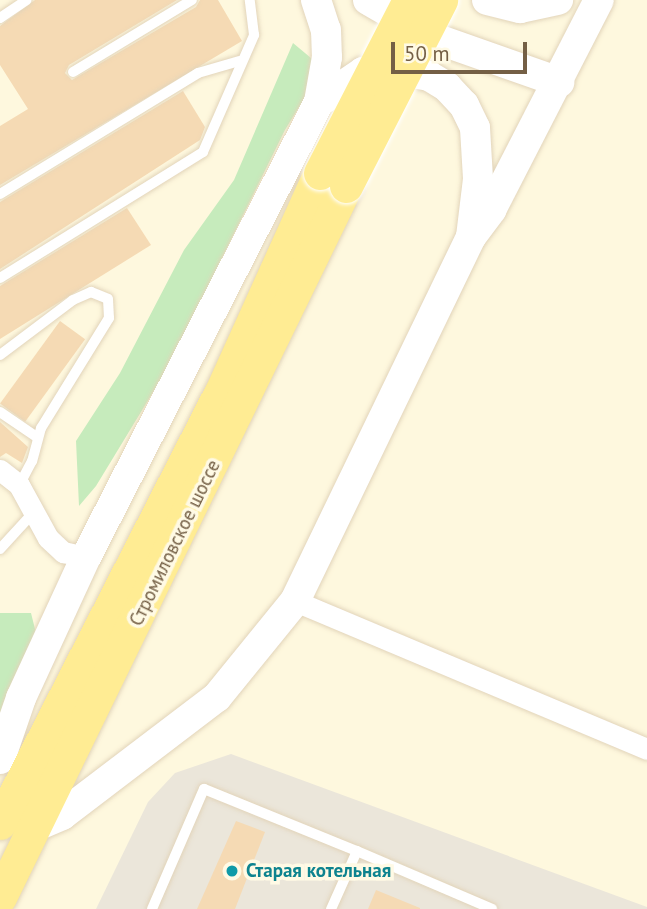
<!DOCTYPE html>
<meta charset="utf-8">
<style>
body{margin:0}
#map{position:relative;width:647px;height:909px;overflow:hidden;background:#fef8de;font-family:"PT Sans",sans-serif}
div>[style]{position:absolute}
.industrial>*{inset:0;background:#ebe6da}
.green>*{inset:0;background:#c6ebbc}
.building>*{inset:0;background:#f5dab4;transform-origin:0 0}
.roads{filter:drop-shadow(0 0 2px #e2d4ba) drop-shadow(0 0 2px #e2d4ba)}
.service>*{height:10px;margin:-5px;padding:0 5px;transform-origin:5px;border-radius:5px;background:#fff}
.minor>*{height:21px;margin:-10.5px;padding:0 10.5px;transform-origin:10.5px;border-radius:10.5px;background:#fff}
.secondary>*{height:30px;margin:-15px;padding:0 15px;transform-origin:15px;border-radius:15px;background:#fff}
.primary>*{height:33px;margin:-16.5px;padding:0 16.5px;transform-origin:16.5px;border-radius:16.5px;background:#ffec93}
.bridges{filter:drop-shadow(0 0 2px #fff) drop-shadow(0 0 2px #fff)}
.primary-bridge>*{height:33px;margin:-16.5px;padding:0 16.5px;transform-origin:16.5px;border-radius:16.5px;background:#ffec93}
.dots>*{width:19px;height:19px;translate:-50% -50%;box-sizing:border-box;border:4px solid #fffae5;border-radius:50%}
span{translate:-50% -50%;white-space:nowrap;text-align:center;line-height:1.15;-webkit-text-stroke:7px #fffae5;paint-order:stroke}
.street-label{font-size:19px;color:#745f45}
.culture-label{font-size:19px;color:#0d838f;font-weight:700}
.left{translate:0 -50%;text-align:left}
.scale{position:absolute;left:391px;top:42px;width:136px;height:32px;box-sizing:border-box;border:4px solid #745f45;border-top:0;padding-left:9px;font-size:21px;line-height:24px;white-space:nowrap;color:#745f45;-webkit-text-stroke:5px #fffae5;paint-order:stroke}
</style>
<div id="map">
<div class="industrial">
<i style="clip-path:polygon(231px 754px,647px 907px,647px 909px,96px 909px,148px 802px,175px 773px)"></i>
</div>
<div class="green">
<i style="clip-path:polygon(293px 43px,323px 68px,285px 130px,169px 366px,96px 486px,79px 506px,76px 441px,120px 373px,184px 250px,234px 180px)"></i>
<i style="clip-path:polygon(0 613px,31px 613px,37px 637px,0 724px)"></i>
</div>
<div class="building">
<i style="clip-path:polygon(35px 0,177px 0,69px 65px,65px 73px,72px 80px,196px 7px,200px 0,218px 0,242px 41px,0 185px,0 126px,28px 109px,0 65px,0 26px)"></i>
<i style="clip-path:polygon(183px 91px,205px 127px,200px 140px,0 269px,0 202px)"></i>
<i style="clip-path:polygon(127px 208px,151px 245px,0 339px,0 286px)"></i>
<i style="left:60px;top:321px;width:31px;height:102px;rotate:36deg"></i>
<i style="clip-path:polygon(0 422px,28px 447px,22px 463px,6px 453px,0 457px)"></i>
<i style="clip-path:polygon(236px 821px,265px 832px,235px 909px,197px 909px)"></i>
<i style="clip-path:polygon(376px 890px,420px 908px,420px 909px,368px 909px)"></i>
</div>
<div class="roads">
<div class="service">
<i style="left:0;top:18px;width:32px;rotate:-34deg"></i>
<i style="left:73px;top:72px;width:139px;rotate:-31.2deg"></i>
<i style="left:0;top:194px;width:232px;rotate:-31.4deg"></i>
<i style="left:198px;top:73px;width:43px;rotate:-16.3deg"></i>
<i style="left:0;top:278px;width:239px;rotate:-31.8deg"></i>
<i style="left:203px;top:152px;width:128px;rotate:-66.4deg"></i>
<i style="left:254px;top:35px;width:35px;rotate:-97deg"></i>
<i style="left:0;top:355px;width:91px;rotate:-37deg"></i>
<i style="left:73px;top:300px;width:20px;rotate:-24deg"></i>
<i style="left:91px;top:292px;width:18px;rotate:22deg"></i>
<i style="left:108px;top:299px;width:19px;rotate:87deg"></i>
<i style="left:109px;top:318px;width:129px;rotate:121.7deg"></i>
<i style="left:41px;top:428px;width:34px;rotate:105deg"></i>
<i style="left:32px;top:461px;width:27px;rotate:118deg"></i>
<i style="left:0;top:412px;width:46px;rotate:34.4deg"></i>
<i style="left:0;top:549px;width:49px;rotate:-47.5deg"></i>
<i style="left:357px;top:851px;width:147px;rotate:23.2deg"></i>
<i style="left:152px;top:909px;width:131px;rotate:-66.6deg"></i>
<i style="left:204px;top:789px;width:165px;rotate:22.1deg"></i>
<i style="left:357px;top:851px;width:64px;rotate:114.1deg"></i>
</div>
<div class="minor">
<i style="left:0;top:470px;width:24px;rotate:38deg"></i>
<i style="left:19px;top:485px;width:60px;rotate:61.3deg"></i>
<i style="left:48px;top:538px;width:21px;rotate:43deg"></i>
<i style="left:63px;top:552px;width:24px;rotate:12deg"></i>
<i style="left:295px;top:601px;width:382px;rotate:22.8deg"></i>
</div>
<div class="secondary">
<i style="left:316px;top:0;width:32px;rotate:72deg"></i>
<i style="left:326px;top:30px;width:27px;rotate:88deg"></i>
<i style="left:327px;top:57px;width:46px;rotate:100.1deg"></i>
<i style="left:368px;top:0;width:76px;rotate:29.9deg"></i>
<i style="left:434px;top:38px;width:133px;rotate:19.4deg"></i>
<i style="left:487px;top:0;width:34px;rotate:14deg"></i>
<i style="left:520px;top:8px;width:39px;rotate:-12deg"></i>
<i style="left:0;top:759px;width:65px;rotate:-71deg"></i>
<i style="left:21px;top:698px;width:155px;rotate:-65.3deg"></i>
<i style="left:86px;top:557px;width:511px;rotate:-62.88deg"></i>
<i style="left:319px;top:102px;width:53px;rotate:-34.3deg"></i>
<i style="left:363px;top:72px;width:22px;rotate:-10deg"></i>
<i style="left:385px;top:68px;width:45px;rotate:10.3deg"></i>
<i style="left:429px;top:76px;width:21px;rotate:31deg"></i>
<i style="left:447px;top:87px;width:25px;rotate:47deg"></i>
<i style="left:464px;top:105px;width:25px;rotate:64deg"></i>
<i style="left:475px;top:128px;width:51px;rotate:86.6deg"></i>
<i style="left:478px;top:179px;width:58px;rotate:96.9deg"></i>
<i style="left:39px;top:825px;width:25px;rotate:-23deg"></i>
<i style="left:62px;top:815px;width:195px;rotate:-37.3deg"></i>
<i style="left:217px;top:697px;width:124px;rotate:-50.9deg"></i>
<i style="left:295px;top:601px;width:404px;rotate:-64.2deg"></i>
<i style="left:471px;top:237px;width:34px;rotate:-53deg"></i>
<i style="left:491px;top:210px;width:236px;rotate:-62.8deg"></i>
</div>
<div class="primary">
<i style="left:0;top:823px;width:482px;rotate:-62.9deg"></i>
<i style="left:220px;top:394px;width:243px;rotate:-65.7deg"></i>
<i style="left:0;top:897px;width:791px;rotate:-64.05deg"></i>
</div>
</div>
<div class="bridges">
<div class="primary-bridge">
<i style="left:320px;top:173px;width:195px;rotate:-62.8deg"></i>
<i style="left:346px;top:186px;width:209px;rotate:-62.9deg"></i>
</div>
</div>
<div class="dots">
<i style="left:232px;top:871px;background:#0f9aa8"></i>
</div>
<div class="street-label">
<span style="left:175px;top:543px;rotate:-64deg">Стромиловское шоссе</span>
</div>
<div class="culture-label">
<span class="left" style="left:246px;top:871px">Старая котельная</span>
</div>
<div class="scale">50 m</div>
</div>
